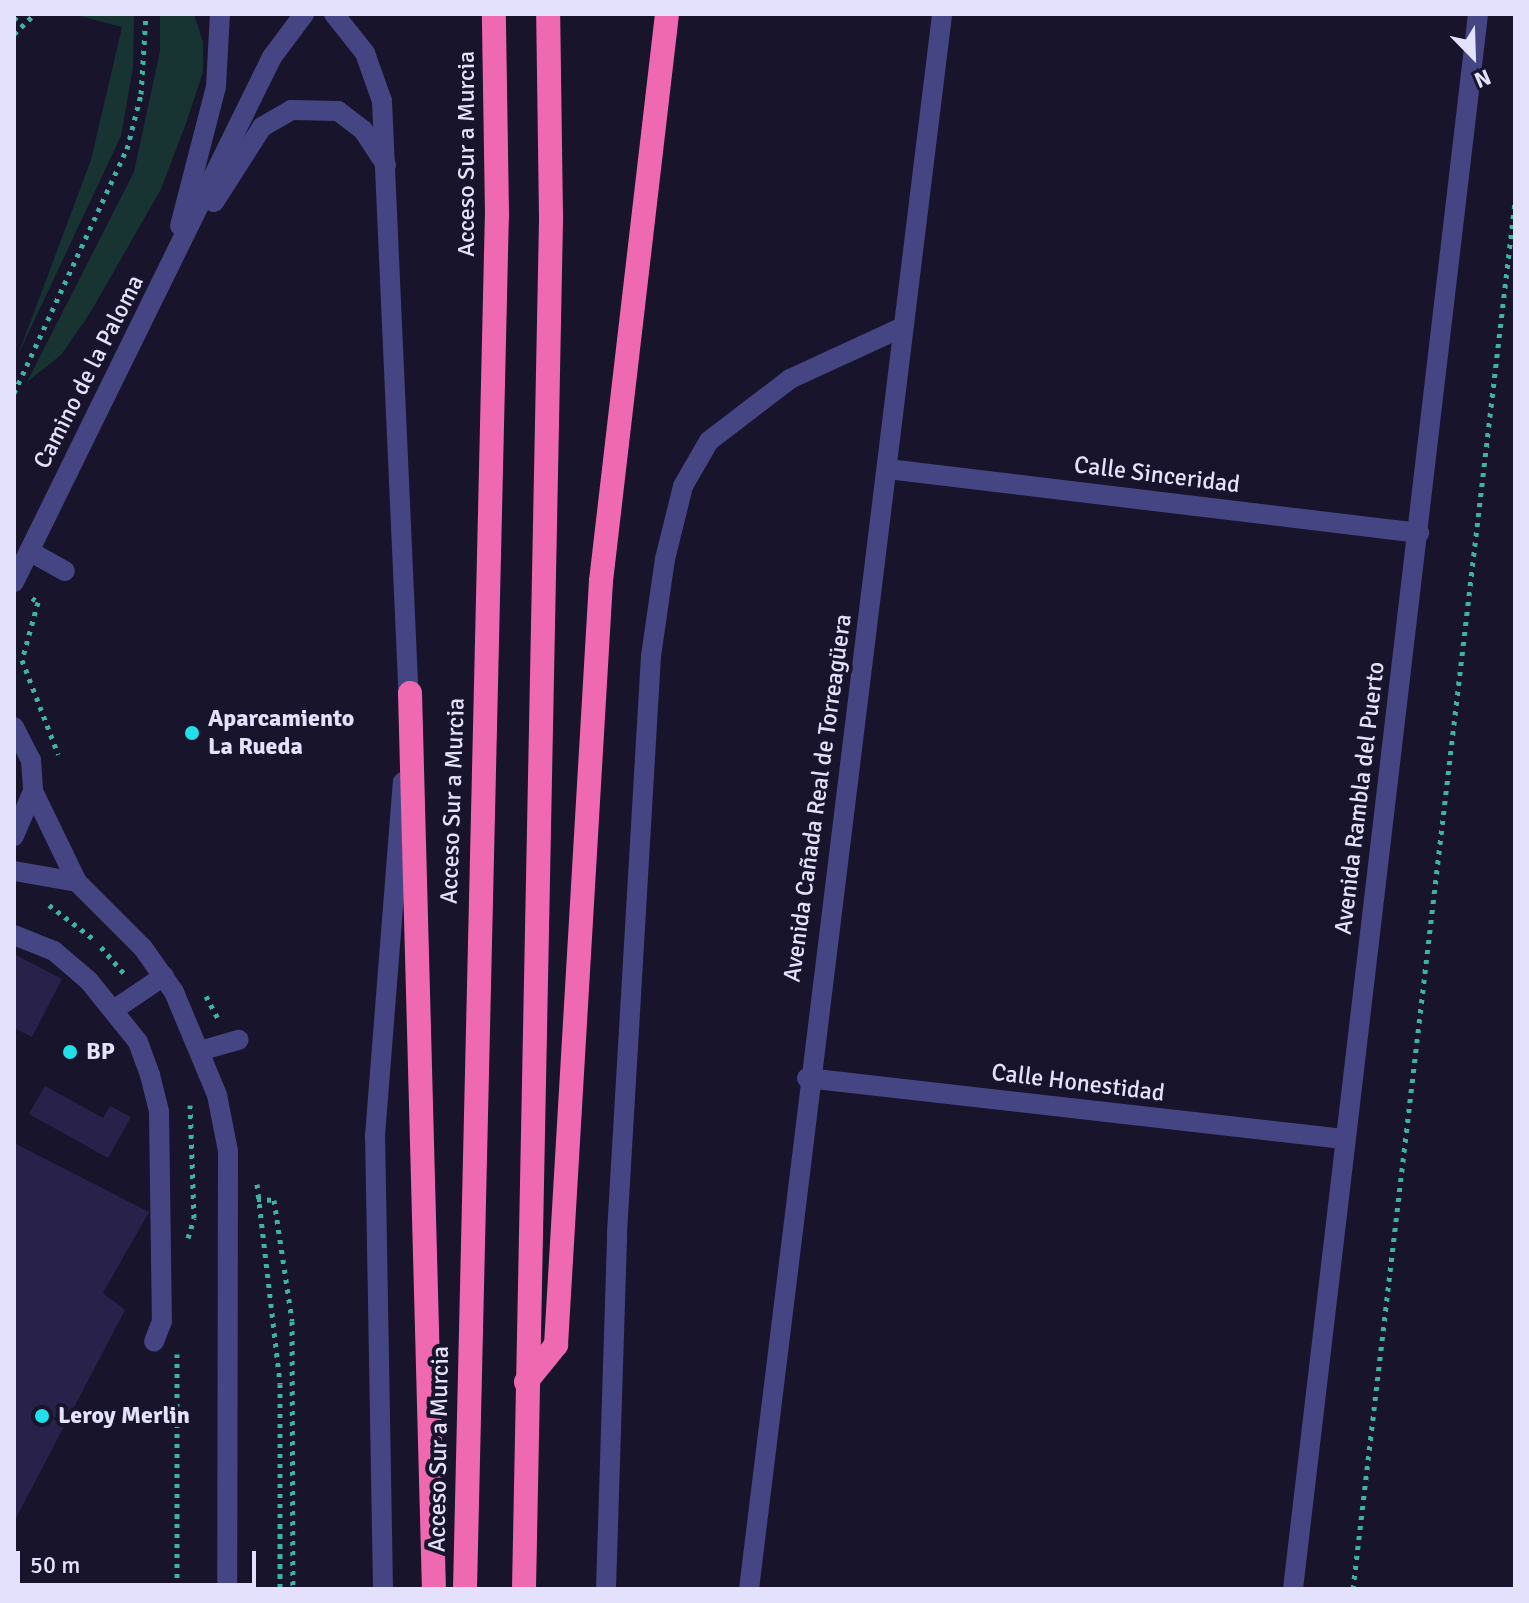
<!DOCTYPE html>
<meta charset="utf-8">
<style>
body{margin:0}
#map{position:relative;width:1529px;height:1603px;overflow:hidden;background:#17142b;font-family:Signika,sans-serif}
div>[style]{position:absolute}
.green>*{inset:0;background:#183432}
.building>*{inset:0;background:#28224a}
.path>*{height:5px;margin-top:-2.5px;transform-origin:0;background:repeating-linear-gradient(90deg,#3fb2a6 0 4px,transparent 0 10px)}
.minor>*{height:20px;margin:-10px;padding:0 10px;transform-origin:10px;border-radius:10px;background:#454584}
.highway>*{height:24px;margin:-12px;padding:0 12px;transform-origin:12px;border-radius:12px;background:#ef69b0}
.dots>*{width:22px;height:22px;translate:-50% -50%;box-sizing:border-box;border:4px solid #17142b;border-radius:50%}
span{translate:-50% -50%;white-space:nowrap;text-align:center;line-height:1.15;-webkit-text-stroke:8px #17142b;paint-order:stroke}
.street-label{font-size:24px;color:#e3e1fc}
.poi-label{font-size:24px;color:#e3e1fc;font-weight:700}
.left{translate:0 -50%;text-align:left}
.frame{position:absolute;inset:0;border:16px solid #e3e1fc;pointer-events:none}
.north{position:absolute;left:1433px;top:16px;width:80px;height:80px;-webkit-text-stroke:6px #17142b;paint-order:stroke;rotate:157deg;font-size:22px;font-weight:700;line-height:32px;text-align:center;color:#e3e1fc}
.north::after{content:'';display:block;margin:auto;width:28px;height:36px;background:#e3e1fc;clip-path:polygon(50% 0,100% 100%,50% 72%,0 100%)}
.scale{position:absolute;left:16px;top:1551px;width:240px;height:36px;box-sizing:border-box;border:4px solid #e3e1fc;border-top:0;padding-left:10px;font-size:24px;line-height:28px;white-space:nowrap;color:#e3e1fc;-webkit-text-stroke:6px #17142b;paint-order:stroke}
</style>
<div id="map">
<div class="green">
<i style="clip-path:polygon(72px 14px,134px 14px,133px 67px,121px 136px,18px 355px,91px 160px,122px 27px)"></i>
<i style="clip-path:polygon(160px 14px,194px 14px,203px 42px,203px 72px,185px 126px,161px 189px,90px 313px,61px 355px,27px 382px,134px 172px,160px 51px)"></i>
</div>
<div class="building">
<i style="clip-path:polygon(14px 954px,62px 979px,32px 1037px,14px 1028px)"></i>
<i style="clip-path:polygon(45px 1086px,103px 1118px,110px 1106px,131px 1117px,108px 1158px,29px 1114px)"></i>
<i style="clip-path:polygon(14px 1143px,149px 1212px,103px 1293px,125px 1310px,14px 1522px)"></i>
</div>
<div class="path">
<i style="left:14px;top:20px;width:8px;rotate:-50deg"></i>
<i style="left:14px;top:34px;width:29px;rotate:-44deg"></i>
<i style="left:14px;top:393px;width:269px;rotate:-65.2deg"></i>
<i style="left:127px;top:149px;width:57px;rotate:-75.7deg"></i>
<i style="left:141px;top:94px;width:80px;rotate:-86.4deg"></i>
<i style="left:32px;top:598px;width:7px;rotate:34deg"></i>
<i style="left:38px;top:602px;width:60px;rotate:105.4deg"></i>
<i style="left:22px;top:660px;width:101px;rotate:69deg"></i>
<i style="left:49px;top:905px;width:58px;rotate:37.3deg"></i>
<i style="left:101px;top:947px;width:35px;rotate:49deg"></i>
<i style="left:206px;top:996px;width:26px;rotate:62deg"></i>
<i style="left:257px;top:1184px;width:201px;rotate:83.4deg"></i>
<i style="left:280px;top:1384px;width:205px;rotate:90deg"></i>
<i style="left:257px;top:1199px;width:17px;rotate:3deg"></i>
<i style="left:274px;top:1200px;width:122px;rotate:81.5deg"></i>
<i style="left:292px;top:1321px;width:268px;rotate:89.8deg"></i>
<i style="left:188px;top:1238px;width:21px;rotate:-73deg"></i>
<i style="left:194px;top:1218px;width:113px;rotate:-92deg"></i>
<i style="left:177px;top:1354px;width:235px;rotate:90deg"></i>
<i style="left:1353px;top:1589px;width:1397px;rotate:-83.34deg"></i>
</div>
<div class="minor">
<i style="left:334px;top:14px;width:50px;rotate:51.5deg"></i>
<i style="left:365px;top:53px;width:51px;rotate:70.5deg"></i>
<i style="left:382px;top:101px;width:606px;rotate:87.44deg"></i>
<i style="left:214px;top:202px;width:89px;rotate:-57.4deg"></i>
<i style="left:262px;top:127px;width:34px;rotate:-30deg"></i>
<i style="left:291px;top:110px;width:47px;rotate:1.2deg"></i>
<i style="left:338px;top:111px;width:31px;rotate:37deg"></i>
<i style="left:363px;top:130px;width:42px;rotate:56.7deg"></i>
<i style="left:180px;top:226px;width:144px;rotate:-75.5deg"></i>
<i style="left:216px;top:87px;width:73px;rotate:-86.9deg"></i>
<i style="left:888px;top:469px;width:535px;rotate:6.87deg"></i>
<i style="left:29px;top:551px;width:41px;rotate:29.1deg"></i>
<i style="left:14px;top:582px;width:585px;rotate:-63.83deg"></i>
<i style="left:272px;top:57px;width:54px;rotate:-53.3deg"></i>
<i style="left:14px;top:727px;width:37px;rotate:63deg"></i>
<i style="left:31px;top:760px;width:31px;rotate:86deg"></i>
<i style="left:33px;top:791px;width:49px;rotate:112.9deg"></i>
<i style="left:33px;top:791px;width:101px;rotate:64.2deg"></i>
<i style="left:77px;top:882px;width:93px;rotate:45deg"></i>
<i style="left:143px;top:948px;width:54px;rotate:54.8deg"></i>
<i style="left:174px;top:992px;width:112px;rotate:67.3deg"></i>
<i style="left:217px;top:1095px;width:57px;rotate:78.9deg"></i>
<i style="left:228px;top:1151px;width:438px;rotate:90.1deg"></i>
<i style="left:14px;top:871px;width:64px;rotate:9.9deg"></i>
<i style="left:14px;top:935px;width:43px;rotate:21.8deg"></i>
<i style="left:54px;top:951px;width:46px;rotate:40.6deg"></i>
<i style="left:89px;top:981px;width:78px;rotate:51.2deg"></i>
<i style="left:138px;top:1042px;width:35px;rotate:70deg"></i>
<i style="left:150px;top:1075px;width:38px;rotate:76deg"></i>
<i style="left:159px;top:1112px;width:209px;rotate:89.2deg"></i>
<i style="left:162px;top:1321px;width:22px;rotate:111deg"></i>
<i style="left:115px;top:1009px;width:59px;rotate:-34deg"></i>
<i style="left:203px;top:1050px;width:37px;rotate:-16deg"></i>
<i style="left:807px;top:1078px;width:540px;rotate:6.48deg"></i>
<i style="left:383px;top:1589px;width:453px;rotate:-91deg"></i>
<i style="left:375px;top:1136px;width:355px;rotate:-85.5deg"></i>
<i style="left:606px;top:1589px;width:356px;rotate:-88.2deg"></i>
<i style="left:617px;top:1233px;width:578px;rotate:-86.63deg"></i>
<i style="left:651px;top:656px;width:98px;rotate:-81.8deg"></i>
<i style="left:665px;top:559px;width:75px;rotate:-76.1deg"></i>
<i style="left:683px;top:486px;width:52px;rotate:-60deg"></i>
<i style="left:709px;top:441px;width:102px;rotate:-37.4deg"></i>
<i style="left:790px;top:379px;width:124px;rotate:-24.7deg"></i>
<i style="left:749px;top:1589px;width:1587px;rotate:-83.01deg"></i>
<i style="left:1293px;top:1589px;width:1586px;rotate:-83.3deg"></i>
</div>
<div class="highway">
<i style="left:410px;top:693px;width:896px;rotate:88.47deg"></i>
<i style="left:526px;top:1382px;width:48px;rotate:-51deg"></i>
<i style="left:556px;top:1345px;width:765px;rotate:-86.63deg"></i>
<i style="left:601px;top:581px;width:571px;rotate:-83.36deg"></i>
<i style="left:465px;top:1589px;width:1374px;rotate:-88.67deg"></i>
<i style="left:497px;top:215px;width:201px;rotate:-90.9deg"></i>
<i style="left:524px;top:1589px;width:1372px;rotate:-88.87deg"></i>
<i style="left:551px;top:217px;width:203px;rotate:-90.8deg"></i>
</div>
<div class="dots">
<i style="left:192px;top:733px;background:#21dee8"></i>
<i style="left:70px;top:1052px;background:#21dee8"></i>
<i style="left:42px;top:1416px;background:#21dee8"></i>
</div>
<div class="street-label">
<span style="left:467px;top:154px;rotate:-90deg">Acceso Sur a Murcia</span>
<span style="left:89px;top:372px;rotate:-63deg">Camino de la Paloma</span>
<span style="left:1157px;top:475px;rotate:7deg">Calle Sinceridad</span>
<span style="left:818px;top:798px;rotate:-82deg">Avenida Cañada Real de Torreagüera</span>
<span style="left:1360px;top:798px;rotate:-83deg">Avenida Rambla del Puerto</span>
<span style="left:453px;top:801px;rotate:-88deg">Acceso Sur a Murcia</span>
<span style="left:1078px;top:1083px;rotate:7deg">Calle Honestidad</span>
<span style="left:439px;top:1449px;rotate:-89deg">Acceso Sur a Murcia</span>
</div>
<div class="poi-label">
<span class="left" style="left:208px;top:733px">Aparcamiento<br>La Rueda</span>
<span class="left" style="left:86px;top:1052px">BP</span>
<span class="left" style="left:58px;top:1416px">Leroy Merlin</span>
</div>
<div class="frame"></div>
<div class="north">N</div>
<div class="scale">50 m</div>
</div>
